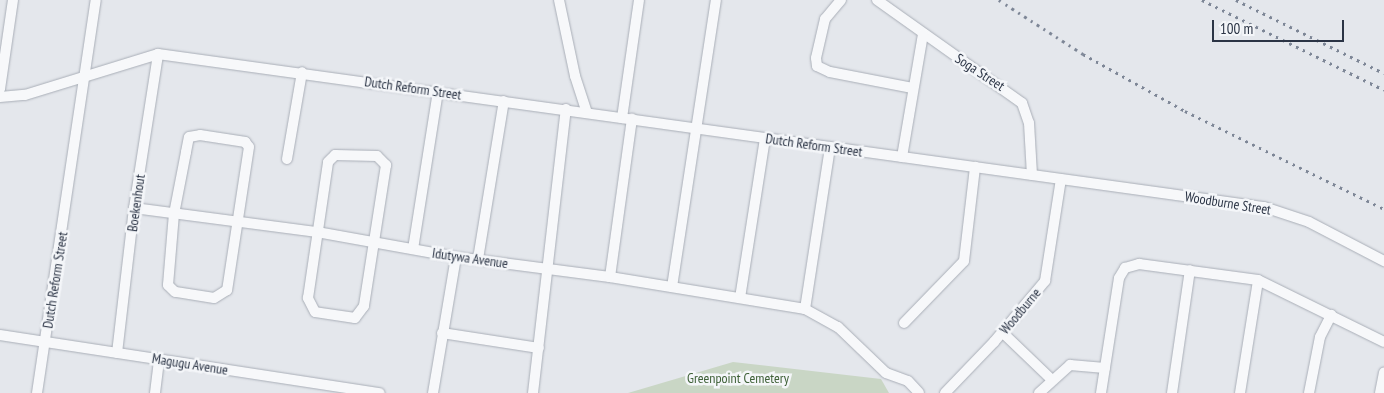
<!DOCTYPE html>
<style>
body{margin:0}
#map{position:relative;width:1384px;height:393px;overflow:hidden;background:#e4e7ec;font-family:"PT Sans Narrow",sans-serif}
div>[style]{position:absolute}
.green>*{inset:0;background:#c9d6c5}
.roads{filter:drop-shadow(0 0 1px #a9aeb7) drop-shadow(0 0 1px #a9aeb7)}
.minor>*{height:10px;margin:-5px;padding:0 5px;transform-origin:5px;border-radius:5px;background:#f7f8fa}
.rail>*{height:2.5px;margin-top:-1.25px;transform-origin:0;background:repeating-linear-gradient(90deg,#7d8696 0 2.5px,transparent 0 7.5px)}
span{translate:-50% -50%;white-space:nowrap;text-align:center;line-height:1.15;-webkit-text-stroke:5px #f4f6f9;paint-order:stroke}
.street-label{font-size:14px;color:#2b3445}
.park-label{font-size:14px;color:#3f6138}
.scale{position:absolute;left:1212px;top:20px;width:132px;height:22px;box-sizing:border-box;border:2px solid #2b3445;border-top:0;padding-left:6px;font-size:15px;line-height:18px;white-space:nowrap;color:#2b3445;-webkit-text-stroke:4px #f4f6f9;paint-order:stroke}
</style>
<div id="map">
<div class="green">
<i style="clip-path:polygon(733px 362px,881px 379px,889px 393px,628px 393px)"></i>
</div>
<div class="roads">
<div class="minor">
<i style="left:559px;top:0;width:78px;rotate:78.1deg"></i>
<i style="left:575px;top:76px;width:39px;rotate:72deg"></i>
<i style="left:841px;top:0;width:25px;rotate:130deg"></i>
<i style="left:825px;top:19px;width:40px;rotate:103deg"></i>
<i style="left:816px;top:58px;width:8px;rotate:83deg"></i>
<i style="left:817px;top:66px;width:14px;rotate:25deg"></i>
<i style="left:830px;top:72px;width:84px;rotate:11deg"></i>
<i style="left:877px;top:0;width:178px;rotate:35.4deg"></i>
<i style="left:1022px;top:103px;width:21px;rotate:71deg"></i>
<i style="left:1029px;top:123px;width:52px;rotate:86.7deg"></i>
<i style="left:0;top:89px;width:90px;rotate:-81.7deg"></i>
<i style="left:0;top:97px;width:25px;rotate:-5deg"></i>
<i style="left:25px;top:95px;width:139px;rotate:-17.1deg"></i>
<i style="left:158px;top:54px;width:1117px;rotate:7.88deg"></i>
<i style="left:1264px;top:207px;width:47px;rotate:18.4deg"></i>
<i style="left:1309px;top:222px;width:85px;rotate:27.5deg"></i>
<i style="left:622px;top:118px;width:119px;rotate:-81.8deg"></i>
<i style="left:200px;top:135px;width:46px;rotate:8.8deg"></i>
<i style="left:245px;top:142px;width:6px;rotate:51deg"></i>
<i style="left:249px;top:147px;width:145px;rotate:98.7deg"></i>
<i style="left:227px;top:290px;width:15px;rotate:148deg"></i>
<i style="left:214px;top:298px;width:39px;rotate:-171deg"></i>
<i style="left:175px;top:292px;width:10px;rotate:-135deg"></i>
<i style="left:168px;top:285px;width:71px;rotate:-85.2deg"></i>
<i style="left:174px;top:214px;width:63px;rotate:-79deg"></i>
<i style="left:186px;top:152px;width:15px;rotate:-79deg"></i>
<i style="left:189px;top:137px;width:11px;rotate:-10deg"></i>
<i style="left:335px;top:155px;width:42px;rotate:1.4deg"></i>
<i style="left:377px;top:156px;width:13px;rotate:45deg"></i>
<i style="left:386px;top:165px;width:143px;rotate:98.9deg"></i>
<i style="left:364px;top:306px;width:15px;rotate:127deg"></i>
<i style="left:355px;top:318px;width:40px;rotate:-171.5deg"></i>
<i style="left:315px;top:312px;width:16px;rotate:-117deg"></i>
<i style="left:308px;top:298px;width:137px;rotate:-81.6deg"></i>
<i style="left:328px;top:162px;width:10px;rotate:-45deg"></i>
<i style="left:902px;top:157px;width:125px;rotate:-80.3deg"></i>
<i style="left:287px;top:159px;width:88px;rotate:-80.2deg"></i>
<i style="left:134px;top:208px;width:185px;rotate:7.5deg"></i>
<i style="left:317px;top:232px;width:141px;rotate:10.2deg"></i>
<i style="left:456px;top:257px;width:155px;rotate:7.4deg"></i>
<i style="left:610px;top:277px;width:198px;rotate:9.3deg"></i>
<i style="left:805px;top:309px;width:38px;rotate:29deg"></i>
<i style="left:838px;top:327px;width:66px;rotate:43.8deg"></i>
<i style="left:886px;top:373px;width:23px;rotate:20deg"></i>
<i style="left:908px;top:381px;width:16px;rotate:47deg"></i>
<i style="left:413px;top:249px;width:159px;rotate:-81deg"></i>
<i style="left:478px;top:259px;width:160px;rotate:-80.7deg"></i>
<i style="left:610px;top:277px;width:160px;rotate:-82.1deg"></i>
<i style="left:672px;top:287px;width:290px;rotate:-81.3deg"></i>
<i style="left:740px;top:298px;width:162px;rotate:-81.1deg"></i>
<i style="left:805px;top:309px;width:164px;rotate:-81.2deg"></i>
<i style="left:904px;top:323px;width:86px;rotate:-45.9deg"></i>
<i style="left:964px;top:261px;width:95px;rotate:-83.3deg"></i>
<i style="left:1002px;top:332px;width:69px;rotate:43.8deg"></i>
<i style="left:442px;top:333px;width:98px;rotate:8.8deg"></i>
<i style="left:0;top:335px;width:384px;rotate:8.7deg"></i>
<i style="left:117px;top:353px;width:146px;rotate:-83.3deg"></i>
<i style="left:134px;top:208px;width:156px;rotate:-81.1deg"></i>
<i style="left:37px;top:393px;width:397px;rotate:-81.5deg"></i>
<i style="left:155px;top:393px;width:34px;rotate:-83deg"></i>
<i style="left:433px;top:393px;width:138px;rotate:-80.4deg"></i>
<i style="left:533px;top:393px;width:286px;rotate:-83.4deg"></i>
<i style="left:945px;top:393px;width:71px;rotate:-46.1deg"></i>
<i style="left:994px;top:342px;width:80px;rotate:-50.1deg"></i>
<i style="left:1045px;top:281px;width:103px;rotate:-81.1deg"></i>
<i style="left:1039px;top:393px;width:42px;rotate:-42.1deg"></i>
<i style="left:1070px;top:365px;width:35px;rotate:5deg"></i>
<i style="left:1101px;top:393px;width:116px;rotate:-81.1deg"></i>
<i style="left:1119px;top:278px;width:12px;rotate:-59deg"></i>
<i style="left:1125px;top:268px;width:15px;rotate:-16deg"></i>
<i style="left:1139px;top:264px;width:120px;rotate:7.7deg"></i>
<i style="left:1258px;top:280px;width:140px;rotate:26.2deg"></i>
<i style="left:1172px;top:393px;width:124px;rotate:-81.7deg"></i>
<i style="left:1240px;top:393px;width:114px;rotate:-80.9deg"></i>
<i style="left:1309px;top:393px;width:57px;rotate:-78.9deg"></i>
<i style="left:1320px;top:337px;width:25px;rotate:-63deg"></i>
<i style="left:1380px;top:393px;width:21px;rotate:-79deg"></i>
</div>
</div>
<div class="rail">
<i style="left:999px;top:0;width:100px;rotate:32.7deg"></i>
<i style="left:1083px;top:54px;width:117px;rotate:29.2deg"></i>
<i style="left:1185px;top:111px;width:222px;rotate:26.2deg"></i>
<i style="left:1202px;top:0;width:203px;rotate:26.3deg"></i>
<i style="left:1236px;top:0;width:165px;rotate:26.3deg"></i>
</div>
<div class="street-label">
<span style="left:980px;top:72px;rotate:33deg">Soga Street</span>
<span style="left:413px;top:88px;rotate:8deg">Dutch Reform Street</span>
<span style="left:814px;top:145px;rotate:8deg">Dutch Reform Street</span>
<span style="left:136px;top:203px;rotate:-82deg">Boekenhout</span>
<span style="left:1228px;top:203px;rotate:9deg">Woodburne Street</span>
<span style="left:470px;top:258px;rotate:8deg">Idutywa Avenue</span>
<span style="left:55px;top:280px;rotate:-81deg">Dutch Reform Street</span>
<span style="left:1020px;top:311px;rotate:-50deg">Woodburne</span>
<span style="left:190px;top:364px;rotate:9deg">Magugu Avenue</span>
</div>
<div class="park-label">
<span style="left:738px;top:378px">Greenpoint Cemetery</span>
</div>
<div class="scale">100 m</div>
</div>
